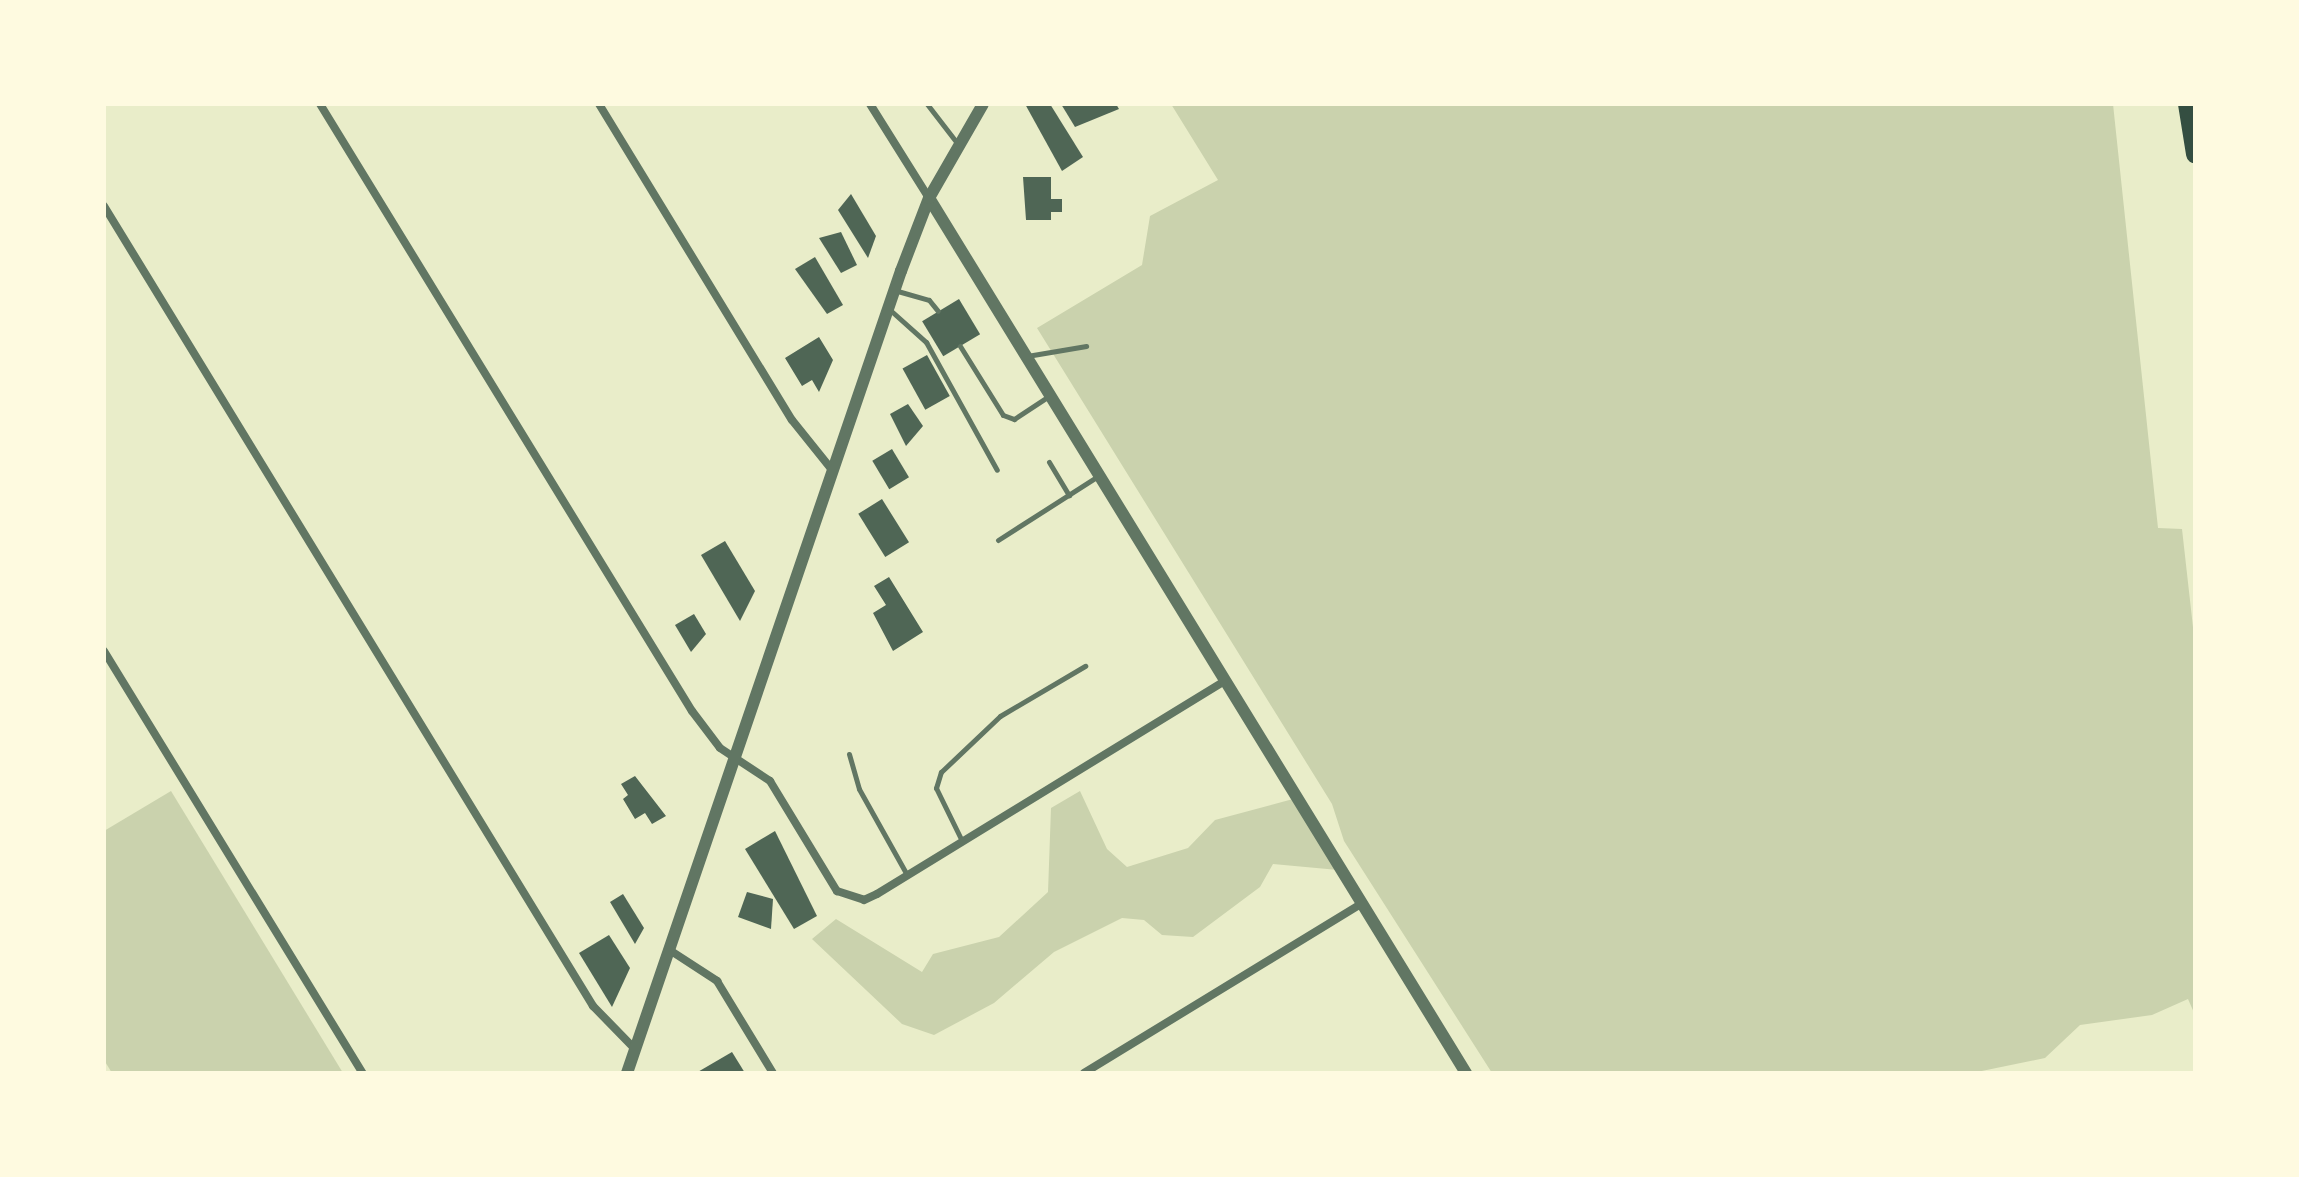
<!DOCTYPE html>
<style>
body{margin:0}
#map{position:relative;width:2299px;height:1177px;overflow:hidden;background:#e9edc9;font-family:Figtree,sans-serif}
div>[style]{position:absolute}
.green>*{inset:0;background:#cad2ad}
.building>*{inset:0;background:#4f6655;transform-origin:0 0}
.service>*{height:5px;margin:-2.5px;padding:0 2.5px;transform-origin:2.5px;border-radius:2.5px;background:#617663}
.minor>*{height:8px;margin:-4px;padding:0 4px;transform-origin:4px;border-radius:4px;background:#617663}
.tertiary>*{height:12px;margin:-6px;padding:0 6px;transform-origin:6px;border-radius:6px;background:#617663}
.motorway>*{height:18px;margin:-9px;padding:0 9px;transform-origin:9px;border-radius:9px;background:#344e41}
span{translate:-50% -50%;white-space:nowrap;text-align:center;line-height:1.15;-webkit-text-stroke:6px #fefae0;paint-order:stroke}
.frame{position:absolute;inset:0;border:106px solid #fefae0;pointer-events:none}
</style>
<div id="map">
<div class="green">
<i style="clip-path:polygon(1171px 104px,2113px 104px,2158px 528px,2182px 529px,2195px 645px,2195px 1015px,2188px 999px,2152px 1015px,2080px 1025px,2045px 1058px,1972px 1073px,1492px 1073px,1344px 841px,1332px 804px,1037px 328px,1142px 265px,1150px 216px,1218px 180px)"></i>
<i style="clip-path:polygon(171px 791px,343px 1073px,112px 1073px,104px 1060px,104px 831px)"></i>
<i style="clip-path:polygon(1080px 791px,1107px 849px,1127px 867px,1188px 848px,1215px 820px,1293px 799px,1338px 870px,1273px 864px,1260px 887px,1193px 937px,1162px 935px,1144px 920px,1122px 918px,1054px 952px,994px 1003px,934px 1035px,902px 1024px,812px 939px,836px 919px,922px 972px,933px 954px,999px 937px,1048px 892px,1051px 808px)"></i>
</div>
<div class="building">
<i style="clip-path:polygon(1025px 104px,1050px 104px,1083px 157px,1062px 171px)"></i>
<i style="clip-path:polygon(1061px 104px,1116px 104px,1119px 109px,1075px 127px)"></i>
<i style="clip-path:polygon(1023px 177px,1051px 177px,1051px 199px,1062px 199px,1062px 212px,1051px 212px,1051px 220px,1026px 220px)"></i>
<i style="clip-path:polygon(851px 194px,876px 236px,868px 258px,838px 210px)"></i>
<i style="clip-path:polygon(841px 232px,857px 265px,841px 273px,819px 238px)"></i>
<i style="clip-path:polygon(815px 257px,843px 305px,827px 314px,795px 269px)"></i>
<i style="left:959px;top:299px;width:41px;height:43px;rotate:59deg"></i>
<i style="clip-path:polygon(819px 337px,833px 360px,819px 392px,812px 380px,802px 386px,785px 358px)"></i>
<i style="left:927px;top:355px;width:47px;height:28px;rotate:61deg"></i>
<i style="clip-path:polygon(908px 404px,923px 426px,906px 446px,890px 414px)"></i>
<i style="left:892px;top:449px;width:33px;height:23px;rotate:59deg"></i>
<i style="left:882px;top:499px;width:51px;height:28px;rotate:58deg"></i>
<i style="clip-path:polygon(725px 541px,755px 591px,740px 621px,701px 555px)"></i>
<i style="clip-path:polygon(889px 577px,923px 632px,893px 651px,873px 613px,886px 605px,874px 586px)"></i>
<i style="clip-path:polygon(694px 614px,706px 634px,691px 652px,675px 625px)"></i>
<i style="clip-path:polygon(635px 776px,666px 816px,652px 824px,645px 813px,635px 819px,623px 799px,628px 795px,621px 784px)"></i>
<i style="clip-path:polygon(775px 831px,817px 916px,794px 929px,745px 849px)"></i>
<i style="clip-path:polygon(747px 892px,773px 899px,771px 929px,738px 917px)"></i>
<i style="clip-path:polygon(623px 894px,644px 928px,635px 944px,610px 902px)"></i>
<i style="clip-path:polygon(609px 935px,630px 968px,612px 1007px,579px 953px)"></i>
<i style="clip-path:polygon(732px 1052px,745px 1073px,696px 1073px)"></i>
</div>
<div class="service">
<i style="left:927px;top:104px;width:49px;rotate:52.4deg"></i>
<i style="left:894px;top:290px;width:36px;rotate:16deg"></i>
<i style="left:929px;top:300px;width:14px;rotate:51deg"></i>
<i style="left:889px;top:309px;width:50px;rotate:41.7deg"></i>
<i style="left:926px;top:342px;width:146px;rotate:61deg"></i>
<i style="left:960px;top:346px;width:81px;rotate:58.1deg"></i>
<i style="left:1003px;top:415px;width:12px;rotate:20deg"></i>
<i style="left:1014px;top:419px;width:42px;rotate:-33.3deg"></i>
<i style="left:1027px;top:356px;width:60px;rotate:-9.6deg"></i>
<i style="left:1049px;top:462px;width:39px;rotate:59deg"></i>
<i style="left:998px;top:540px;width:119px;rotate:-32.6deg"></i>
<i style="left:849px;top:754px;width:36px;rotate:74deg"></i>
<i style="left:859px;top:789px;width:98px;rotate:60.8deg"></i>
<i style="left:962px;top:841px;width:59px;rotate:-116.1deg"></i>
<i style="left:936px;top:788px;width:17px;rotate:-73deg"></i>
<i style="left:941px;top:772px;width:81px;rotate:-43.5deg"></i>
<i style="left:1000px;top:716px;width:99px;rotate:-30.5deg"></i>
</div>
<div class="minor">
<i style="left:320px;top:104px;width:712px;rotate:58.5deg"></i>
<i style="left:692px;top:711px;width:46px;rotate:52.9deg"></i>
<i style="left:720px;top:748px;width:60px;rotate:33.4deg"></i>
<i style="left:770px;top:781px;width:129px;rotate:58.7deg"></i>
<i style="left:837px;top:891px;width:28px;rotate:18deg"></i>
<i style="left:864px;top:900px;width:14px;rotate:-25deg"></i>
<i style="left:877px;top:894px;width:408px;rotate:-31.5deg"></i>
<i style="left:599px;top:104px;width:370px;rotate:58.6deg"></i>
<i style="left:792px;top:420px;width:65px;rotate:51.2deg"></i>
<i style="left:870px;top:104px;width:111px;rotate:57.9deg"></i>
<i style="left:104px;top:206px;width:938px;rotate:58.56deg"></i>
<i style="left:593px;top:1006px;width:60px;rotate:45.7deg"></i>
<i style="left:104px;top:651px;width:495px;rotate:58.5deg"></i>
<i style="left:668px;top:949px;width:59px;rotate:33.1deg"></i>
<i style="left:717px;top:981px;width:108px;rotate:58.7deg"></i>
<i style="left:1084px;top:1073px;width:327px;rotate:-31.4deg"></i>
</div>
<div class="tertiary">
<i style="left:929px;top:198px;width:1027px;rotate:58.46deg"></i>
<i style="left:627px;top:1073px;width:848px;rotate:-71.14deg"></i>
<i style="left:901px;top:271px;width:78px;rotate:-69deg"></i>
<i style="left:929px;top:198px;width:108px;rotate:-60.1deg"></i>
</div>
<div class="motorway">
<i style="left:2187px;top:104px;width:51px;rotate:80.9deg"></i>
</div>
<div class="frame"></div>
</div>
